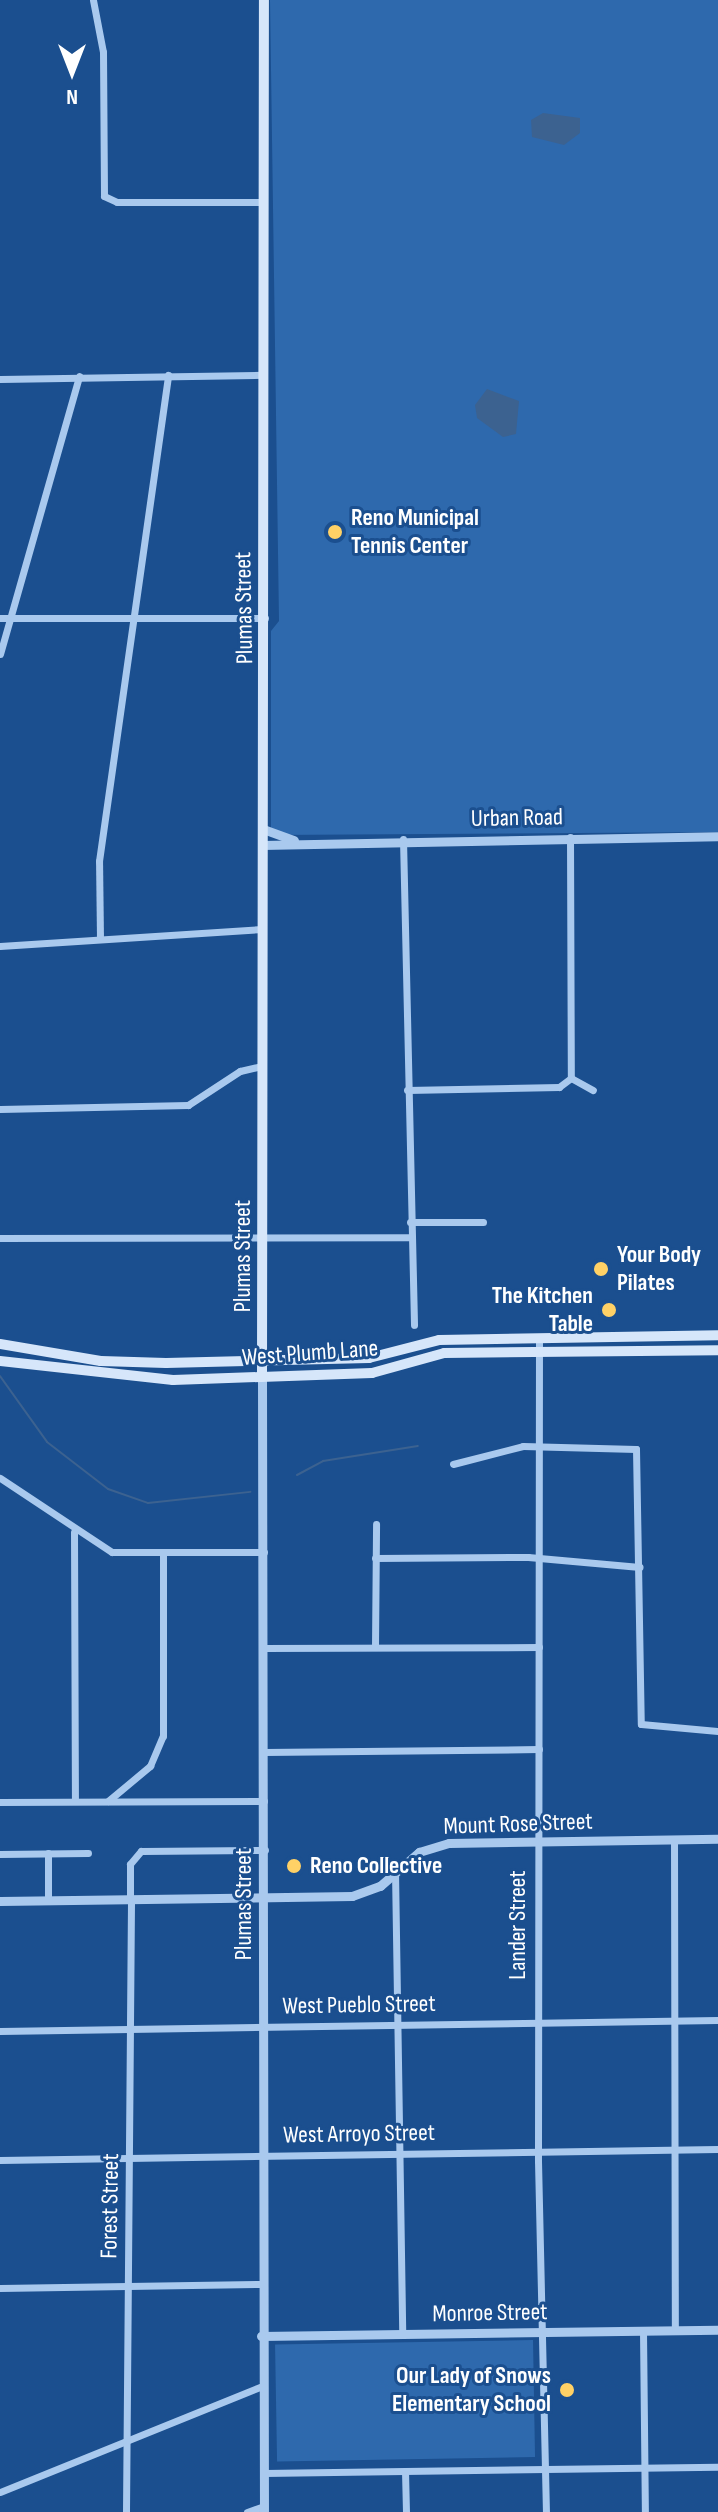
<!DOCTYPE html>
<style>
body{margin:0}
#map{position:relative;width:718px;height:2512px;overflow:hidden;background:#1b4f8f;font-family:"Sofia Sans Condensed",sans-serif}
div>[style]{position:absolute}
.green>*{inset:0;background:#2e69ad;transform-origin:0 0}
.water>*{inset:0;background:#3c6290}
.stream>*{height:2px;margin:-1px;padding:0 1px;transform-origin:1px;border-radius:1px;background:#3c6290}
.minor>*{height:7px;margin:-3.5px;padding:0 3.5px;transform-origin:3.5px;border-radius:3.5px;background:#a9c9ee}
.tertiary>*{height:9px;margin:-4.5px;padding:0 4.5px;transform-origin:4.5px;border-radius:4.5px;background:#a9c9ee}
.secondary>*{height:10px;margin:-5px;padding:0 5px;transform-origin:5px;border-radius:5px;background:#d6e6fa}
.dots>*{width:22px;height:22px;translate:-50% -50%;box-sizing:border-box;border:4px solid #1b4f8f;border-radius:50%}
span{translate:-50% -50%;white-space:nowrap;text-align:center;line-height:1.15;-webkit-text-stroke:6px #1b4f8f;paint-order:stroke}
.poi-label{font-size:24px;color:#fff;font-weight:700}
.left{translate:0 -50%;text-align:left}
.right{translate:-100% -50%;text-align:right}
.street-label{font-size:24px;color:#fff}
.north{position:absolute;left:32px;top:32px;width:80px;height:80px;-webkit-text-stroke:6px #1b4f8f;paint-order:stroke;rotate:180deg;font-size:22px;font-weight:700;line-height:32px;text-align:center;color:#fff}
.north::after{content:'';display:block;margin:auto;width:28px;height:36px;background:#fff;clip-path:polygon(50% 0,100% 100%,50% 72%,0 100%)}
</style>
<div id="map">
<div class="green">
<i style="clip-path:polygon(270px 0,718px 0,718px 832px,271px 835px,271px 631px,279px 621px)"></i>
<i style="left:533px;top:2340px;width:117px;height:258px;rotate:89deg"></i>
</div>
<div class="water">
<i style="clip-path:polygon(543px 113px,580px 118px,580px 133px,564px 145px,532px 137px,531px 120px)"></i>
<i style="clip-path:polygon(487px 389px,519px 401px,516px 434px,503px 437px,477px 418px,475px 405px)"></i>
</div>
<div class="stream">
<i style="left:0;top:1376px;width:81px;rotate:54.5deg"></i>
<i style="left:47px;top:1442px;width:77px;rotate:37.6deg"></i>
<i style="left:108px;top:1489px;width:42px;rotate:19.3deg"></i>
<i style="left:148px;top:1503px;width:103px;rotate:-6.2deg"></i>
<i style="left:297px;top:1475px;width:30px;rotate:-28deg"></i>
<i style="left:323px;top:1461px;width:96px;rotate:-9deg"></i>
</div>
<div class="minor">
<i style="left:93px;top:0;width:53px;rotate:79.1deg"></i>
<i style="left:103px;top:52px;width:144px;rotate:89.6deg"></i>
<i style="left:104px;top:196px;width:14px;rotate:25deg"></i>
<i style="left:117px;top:202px;width:146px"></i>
<i style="left:0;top:379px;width:263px;rotate:-0.9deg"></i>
<i style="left:0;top:618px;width:265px"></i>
<i style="left:0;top:654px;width:289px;rotate:-74.1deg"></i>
<i style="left:570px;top:837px;width:241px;rotate:89.8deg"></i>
<i style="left:403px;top:839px;width:486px;rotate:88.7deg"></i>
<i style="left:100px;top:939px;width:78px;rotate:-90.7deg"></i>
<i style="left:99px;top:861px;width:491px;rotate:-81.9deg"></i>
<i style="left:0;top:946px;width:263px;rotate:-3.7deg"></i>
<i style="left:571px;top:1078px;width:25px;rotate:29deg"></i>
<i style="left:407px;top:1090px;width:152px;rotate:-1.1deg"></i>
<i style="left:559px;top:1087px;width:15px;rotate:-37deg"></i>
<i style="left:0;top:1109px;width:188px;rotate:-1.2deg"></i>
<i style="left:188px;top:1105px;width:62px;rotate:-33.2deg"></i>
<i style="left:240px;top:1071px;width:22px;rotate:-13deg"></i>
<i style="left:410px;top:1222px;width:73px"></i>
<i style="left:0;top:1238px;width:410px;rotate:-0.1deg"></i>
<i style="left:539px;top:1338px;width:823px;rotate:90.07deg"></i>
<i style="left:538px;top:2161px;width:351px;rotate:88.7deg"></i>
<i style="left:453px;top:1464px;width:72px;rotate:-14.4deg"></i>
<i style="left:523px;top:1446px;width:113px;rotate:1.5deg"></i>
<i style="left:636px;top:1449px;width:275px;rotate:89deg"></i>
<i style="left:641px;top:1724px;width:77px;rotate:5.2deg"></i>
<i style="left:0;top:1478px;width:134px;rotate:33.5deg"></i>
<i style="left:112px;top:1552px;width:152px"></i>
<i style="left:74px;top:1532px;width:269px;rotate:89.8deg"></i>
<i style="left:375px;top:1558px;width:153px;rotate:-0.4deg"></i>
<i style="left:528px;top:1557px;width:112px;rotate:5.1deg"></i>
<i style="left:375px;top:1647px;width:123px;rotate:-89.5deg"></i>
<i style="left:264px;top:1648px;width:275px;rotate:-0.2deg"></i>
<i style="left:264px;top:1752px;width:275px;rotate:-0.6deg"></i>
<i style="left:108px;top:1801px;width:55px;rotate:-39.8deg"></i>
<i style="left:150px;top:1766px;width:33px;rotate:-67deg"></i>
<i style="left:163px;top:1736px;width:183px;rotate:-90deg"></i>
<i style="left:0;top:1802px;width:264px;rotate:-0.2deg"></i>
<i style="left:674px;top:1840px;width:491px;rotate:89.9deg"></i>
<i style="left:0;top:1854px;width:88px;rotate:-0.7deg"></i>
<i style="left:395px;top:1871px;width:463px;rotate:89.1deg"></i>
<i style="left:130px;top:1900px;width:36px;rotate:-90deg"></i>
<i style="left:130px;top:1864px;width:17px;rotate:-50deg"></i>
<i style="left:141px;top:1851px;width:124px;rotate:-0.5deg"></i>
<i style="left:48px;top:1901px;width:48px;rotate:-90deg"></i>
<i style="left:0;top:2031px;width:718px;rotate:-0.88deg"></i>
<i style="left:0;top:2160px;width:718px;rotate:-0.88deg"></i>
<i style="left:0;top:2288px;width:261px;rotate:-0.9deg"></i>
<i style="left:643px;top:2331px;width:181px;rotate:89.4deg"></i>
<i style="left:405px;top:2471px;width:41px;rotate:88.6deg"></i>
<i style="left:264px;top:2473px;width:454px;rotate:-0.8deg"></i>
<i style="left:0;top:2492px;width:283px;rotate:-22deg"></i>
<i style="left:126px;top:2512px;width:612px;rotate:-89.53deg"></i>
<i style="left:247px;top:2512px;width:18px;rotate:-19deg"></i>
</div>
<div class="tertiary">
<i style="left:263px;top:829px;width:33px;rotate:20deg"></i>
<i style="left:262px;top:845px;width:456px;rotate:-1.1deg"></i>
<i style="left:262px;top:1377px;width:1135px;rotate:89.9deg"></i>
<i style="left:0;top:1901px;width:352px;rotate:-0.8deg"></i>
<i style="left:352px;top:1896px;width:30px;rotate:-20deg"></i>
<i style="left:380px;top:1886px;width:52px;rotate:-41.1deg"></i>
<i style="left:419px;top:1852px;width:31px;rotate:-17deg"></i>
<i style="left:449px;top:1843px;width:269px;rotate:-0.9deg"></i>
<i style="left:261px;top:2336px;width:457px;rotate:-0.8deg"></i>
</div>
<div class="secondary">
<i style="left:0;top:1344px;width:102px;rotate:9.6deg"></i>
<i style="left:101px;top:1361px;width:65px;rotate:1.8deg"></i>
<i style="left:166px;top:1363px;width:203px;rotate:-1.4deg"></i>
<i style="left:369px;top:1358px;width:72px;rotate:-14.4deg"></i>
<i style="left:439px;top:1340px;width:279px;rotate:-1deg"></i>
<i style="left:0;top:1361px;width:174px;rotate:6.3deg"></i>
<i style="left:173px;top:1380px;width:199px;rotate:-2deg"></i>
<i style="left:372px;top:1373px;width:75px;rotate:-15.5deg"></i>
<i style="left:444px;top:1353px;width:274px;rotate:-0.6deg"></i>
<i style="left:262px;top:1377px;width:1377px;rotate:-89.92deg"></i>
</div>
<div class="dots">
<i style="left:335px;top:532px;background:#ffd166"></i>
<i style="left:601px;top:1269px;background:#ffd166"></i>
<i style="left:609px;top:1310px;background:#ffd166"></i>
<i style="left:294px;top:1866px;background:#ffd166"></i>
<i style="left:567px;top:2390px;background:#ffd166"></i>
</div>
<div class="poi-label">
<span class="left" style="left:351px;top:532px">Reno Municipal<br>Tennis Center</span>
<span class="left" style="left:617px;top:1269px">Your Body<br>Pilates</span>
<span class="right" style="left:593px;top:1310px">The Kitchen<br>Table</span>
<span class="left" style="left:310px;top:1866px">Reno Collective</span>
<span class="right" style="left:551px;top:2390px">Our Lady of Snows<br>Elementary School</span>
</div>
<div class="street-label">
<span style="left:244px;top:608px;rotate:-91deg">Plumas Street</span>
<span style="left:517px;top:818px;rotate:-1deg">Urban Road</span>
<span style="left:243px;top:1256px;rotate:-90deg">Plumas Street</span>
<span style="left:310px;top:1353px;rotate:-4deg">West Plumb Lane</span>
<span style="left:518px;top:1824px;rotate:-2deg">Mount Rose Street</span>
<span style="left:244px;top:1904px;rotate:-90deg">Plumas Street</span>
<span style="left:518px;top:1925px;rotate:-90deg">Lander Street</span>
<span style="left:359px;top:2005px;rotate:-1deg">West Pueblo Street</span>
<span style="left:359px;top:2134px;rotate:-1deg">West Arroyo Street</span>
<span style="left:110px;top:2206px;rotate:-89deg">Forest Street</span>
<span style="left:490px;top:2313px;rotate:-1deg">Monroe Street</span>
</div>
<div class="north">N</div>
</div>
